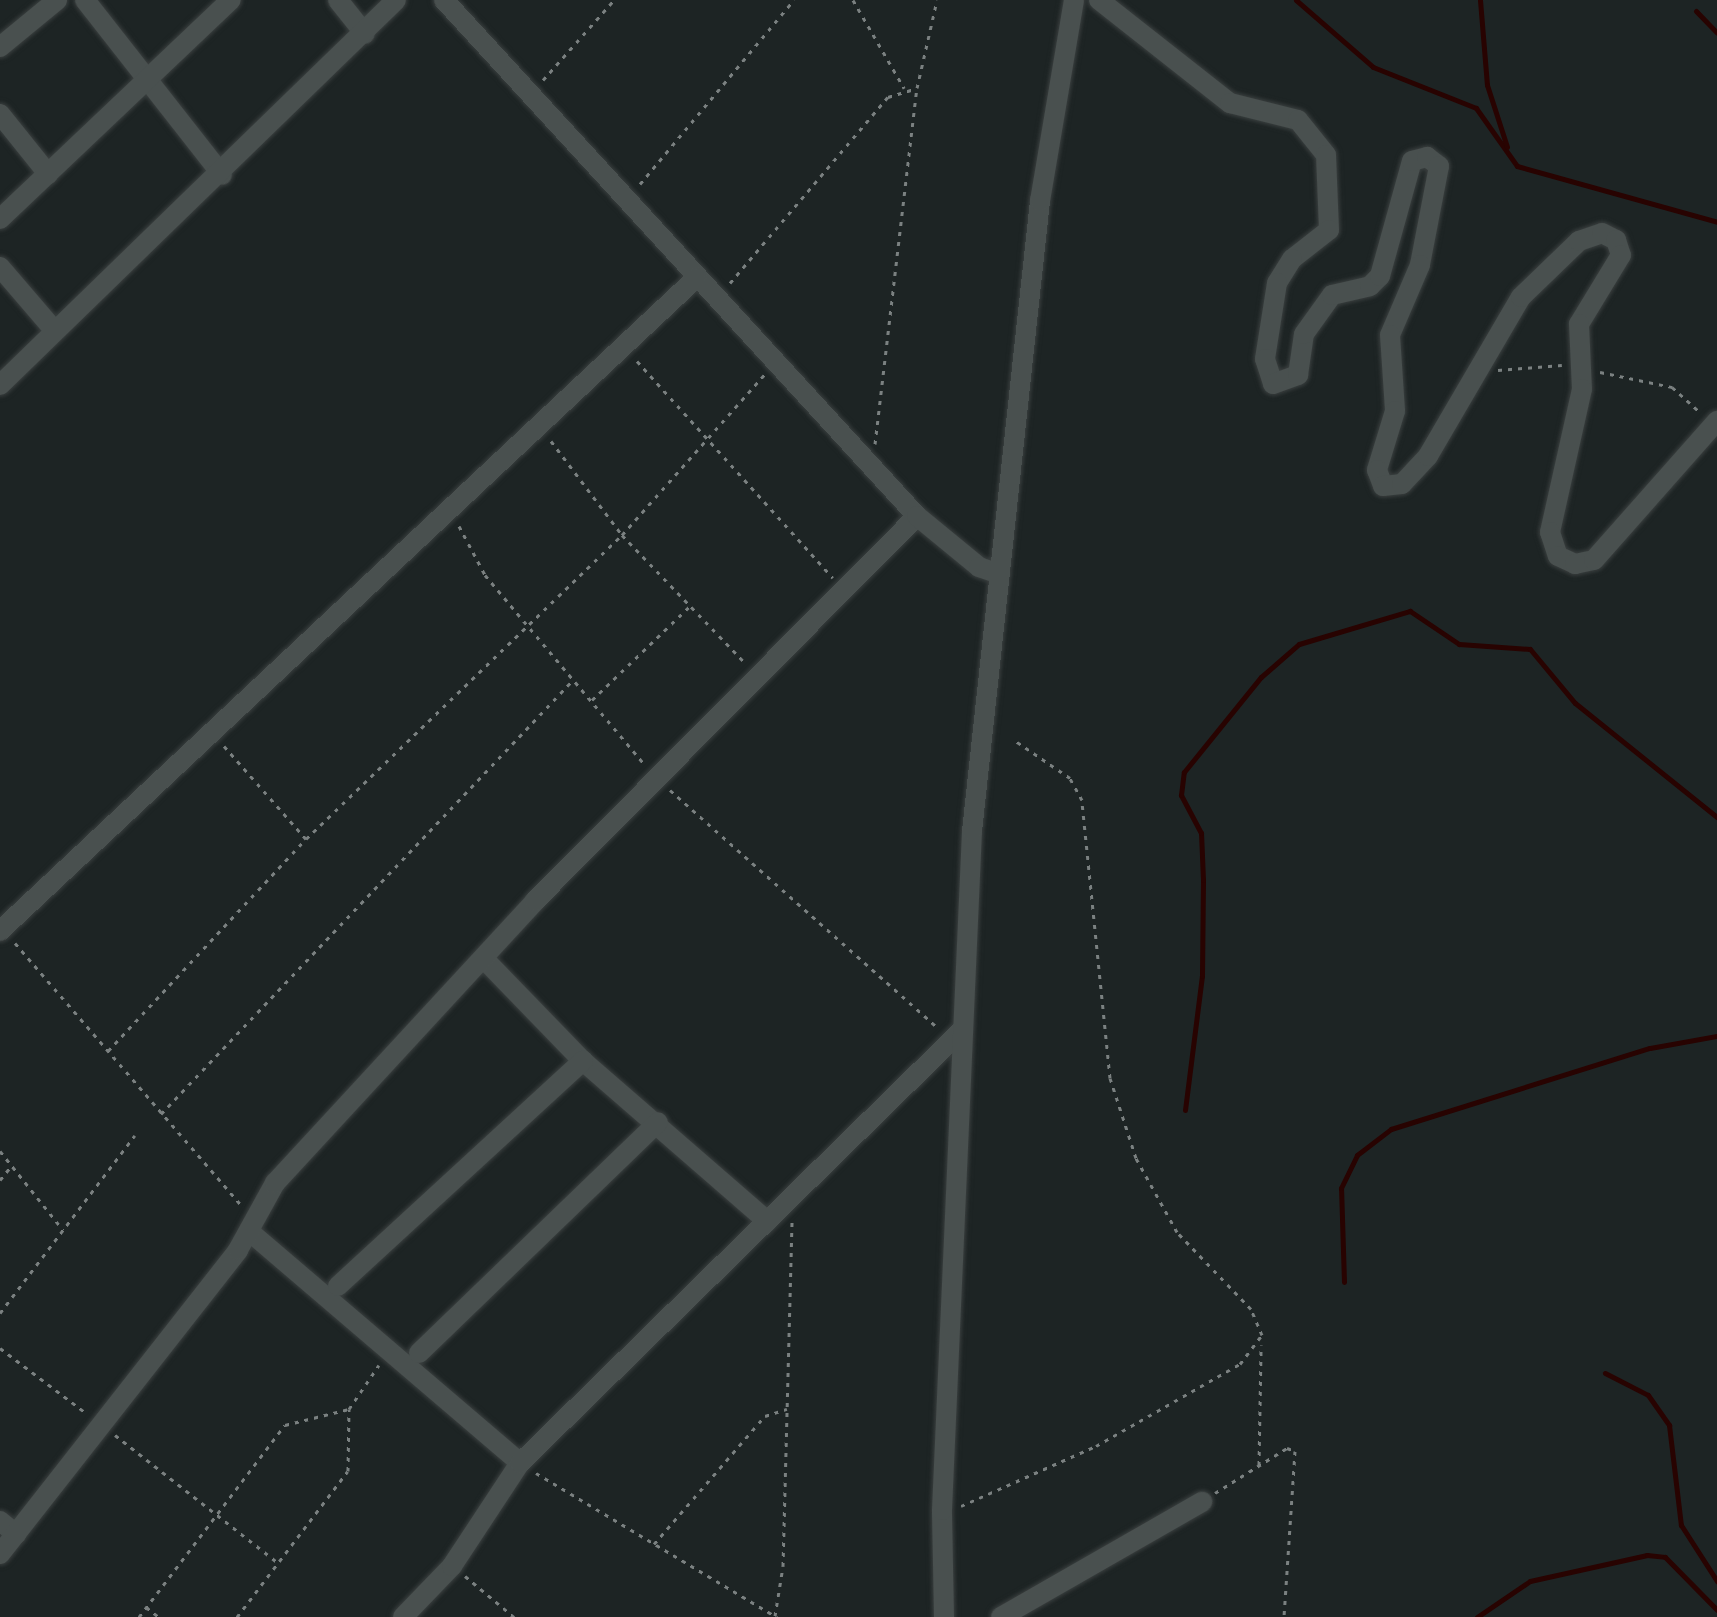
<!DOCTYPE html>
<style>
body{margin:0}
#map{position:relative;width:1717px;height:1617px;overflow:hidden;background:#1d2424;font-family:"IBM Plex Serif",serif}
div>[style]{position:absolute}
.stream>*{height:5px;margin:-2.5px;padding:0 2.5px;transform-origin:2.5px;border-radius:2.5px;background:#280301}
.path>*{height:3px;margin-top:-1.5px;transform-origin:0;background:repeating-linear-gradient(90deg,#7b8181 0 4px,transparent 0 10px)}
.roads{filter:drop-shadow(0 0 2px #3a3f3f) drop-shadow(0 0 2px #3a3f3f)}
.minor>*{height:20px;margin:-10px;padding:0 10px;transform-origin:10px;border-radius:10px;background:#49504f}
span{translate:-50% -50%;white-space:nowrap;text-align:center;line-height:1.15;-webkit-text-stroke:8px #1d2424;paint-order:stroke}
</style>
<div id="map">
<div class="stream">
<i style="left:1296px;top:0;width:102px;rotate:41deg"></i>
<i style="left:1373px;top:67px;width:111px;rotate:21.7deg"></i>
<i style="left:1476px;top:108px;width:71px;rotate:54.7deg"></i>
<i style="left:1517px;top:166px;width:208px;rotate:15.6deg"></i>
<i style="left:1480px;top:0;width:85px;rotate:85.3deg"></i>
<i style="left:1487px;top:85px;width:65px;rotate:72.1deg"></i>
<i style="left:1696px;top:11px;width:30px;rotate:46deg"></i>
<i style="left:1185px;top:1110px;width:135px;rotate:-82.8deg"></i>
<i style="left:1202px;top:976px;width:96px;rotate:-89.4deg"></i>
<i style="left:1203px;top:880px;width:47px;rotate:-92.4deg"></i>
<i style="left:1201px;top:833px;width:43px;rotate:-117.8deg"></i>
<i style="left:1181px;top:795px;width:23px;rotate:-83deg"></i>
<i style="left:1184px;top:772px;width:122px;rotate:-51deg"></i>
<i style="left:1261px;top:677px;width:50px;rotate:-41deg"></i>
<i style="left:1299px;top:644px;width:116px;rotate:-16.6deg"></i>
<i style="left:1410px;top:611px;width:59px;rotate:34deg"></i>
<i style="left:1459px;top:644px;width:71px;rotate:4deg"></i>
<i style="left:1530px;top:649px;width:70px;rotate:50.2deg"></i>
<i style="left:1575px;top:703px;width:182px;rotate:38.8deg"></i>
<i style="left:1344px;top:1282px;width:94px;rotate:-91.8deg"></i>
<i style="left:1341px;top:1188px;width:37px;rotate:-64deg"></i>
<i style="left:1357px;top:1155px;width:43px;rotate:-37.4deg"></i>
<i style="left:1391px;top:1129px;width:271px;rotate:-17.4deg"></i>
<i style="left:1650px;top:1048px;width:68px;rotate:-10.2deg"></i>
<i style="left:1605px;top:1373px;width:48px;rotate:27.1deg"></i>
<i style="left:1648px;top:1395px;width:37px;rotate:55deg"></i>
<i style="left:1669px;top:1425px;width:101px;rotate:83.2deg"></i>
<i style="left:1681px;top:1525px;width:67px;rotate:57.3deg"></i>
<i style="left:1477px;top:1617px;width:64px;rotate:-34.2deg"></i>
<i style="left:1530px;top:1581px;width:120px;rotate:-12.5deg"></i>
<i style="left:1647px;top:1555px;width:18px;rotate:6deg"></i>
<i style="left:1665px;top:1557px;width:74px;rotate:45.5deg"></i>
</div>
<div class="path">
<i style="left:853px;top:0;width:102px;rotate:59.9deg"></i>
<i style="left:543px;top:80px;width:107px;rotate:-48.4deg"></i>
<i style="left:640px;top:184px;width:240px;rotate:-50.1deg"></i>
<i style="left:730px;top:283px;width:244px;rotate:-49.7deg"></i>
<i style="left:888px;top:97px;width:30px;rotate:-17deg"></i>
<i style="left:637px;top:361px;width:292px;rotate:47.9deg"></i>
<i style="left:1498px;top:370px;width:64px;rotate:-4.5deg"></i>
<i style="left:1600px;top:372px;width:74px;rotate:11.8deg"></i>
<i style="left:1672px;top:387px;width:39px;rotate:42deg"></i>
<i style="left:551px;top:441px;width:118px;rotate:52.9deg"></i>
<i style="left:622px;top:535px;width:179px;rotate:46.1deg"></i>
<i style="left:875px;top:444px;width:358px;rotate:-83.3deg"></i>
<i style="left:917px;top:88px;width:90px;rotate:-77.2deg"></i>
<i style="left:459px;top:526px;width:55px;rotate:62deg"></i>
<i style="left:485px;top:575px;width:248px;rotate:49.9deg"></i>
<i style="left:592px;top:700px;width:136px;rotate:-43.8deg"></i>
<i style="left:224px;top:746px;width:124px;rotate:48.6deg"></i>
<i style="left:670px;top:790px;width:357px;rotate:41.6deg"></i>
<i style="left:15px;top:943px;width:345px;rotate:49.2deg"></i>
<i style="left:108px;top:1051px;width:290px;rotate:-47deg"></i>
<i style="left:306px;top:839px;width:438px;rotate:-43.9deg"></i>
<i style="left:622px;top:535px;width:215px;rotate:-48.4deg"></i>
<i style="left:161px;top:1114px;width:598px;rotate:-46.49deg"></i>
<i style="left:0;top:1151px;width:101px;rotate:51.4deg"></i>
<i style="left:0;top:1180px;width:19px;rotate:-51deg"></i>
<i style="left:0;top:1313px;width:223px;rotate:-52.8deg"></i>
<i style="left:0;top:1348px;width:108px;rotate:37.1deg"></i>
<i style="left:115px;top:1435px;width:207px;rotate:38.1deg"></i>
<i style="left:1259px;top:1465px;width:120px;rotate:-89deg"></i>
<i style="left:536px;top:1473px;width:281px;rotate:30.9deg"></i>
<i style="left:1215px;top:1493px;width:85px;rotate:-32deg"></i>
<i style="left:1287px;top:1448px;width:9px;rotate:21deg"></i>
<i style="left:1295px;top:1451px;width:166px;rotate:93.8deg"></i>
<i style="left:961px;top:1506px;width:148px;rotate:-24deg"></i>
<i style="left:1096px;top:1446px;width:166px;rotate:-29.7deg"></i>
<i style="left:1240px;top:1364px;width:36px;rotate:-53deg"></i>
<i style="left:1262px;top:1335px;width:28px;rotate:-113deg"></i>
<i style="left:1251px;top:1309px;width:107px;rotate:-133.9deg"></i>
<i style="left:1177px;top:1232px;width:85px;rotate:-119deg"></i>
<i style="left:1136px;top:1158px;width:84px;rotate:-108deg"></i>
<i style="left:1110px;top:1078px;width:279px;rotate:-95.8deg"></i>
<i style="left:1082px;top:800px;width:25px;rotate:-119deg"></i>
<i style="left:1070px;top:778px;width:68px;rotate:-145.8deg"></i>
<i style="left:654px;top:1544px;width:169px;rotate:-49.1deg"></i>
<i style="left:765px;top:1416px;width:23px;rotate:-18deg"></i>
<i style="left:465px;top:1576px;width:64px;rotate:39.9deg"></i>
<i style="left:146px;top:1607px;width:16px;rotate:38deg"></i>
<i style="left:775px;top:1616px;width:51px;rotate:-80.9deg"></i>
<i style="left:783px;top:1566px;width:346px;rotate:-88.5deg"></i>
<i style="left:139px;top:1617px;width:241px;rotate:-52.8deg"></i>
<i style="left:285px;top:1425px;width:66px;rotate:-14deg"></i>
<i style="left:237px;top:1617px;width:183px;rotate:-52.8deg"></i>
<i style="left:348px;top:1471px;width:62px;rotate:-89.1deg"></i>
<i style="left:349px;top:1409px;width:53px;rotate:-55.7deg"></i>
</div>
<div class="roads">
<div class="minor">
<i style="left:85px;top:0;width:222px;rotate:51.9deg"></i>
<i style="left:338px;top:0;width:43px;rotate:51.5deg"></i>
<i style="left:444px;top:0;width:700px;rotate:47.49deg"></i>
<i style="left:1099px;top:0;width:167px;rotate:38.2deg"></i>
<i style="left:1230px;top:103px;width:70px;rotate:14deg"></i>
<i style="left:1298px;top:120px;width:45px;rotate:51.3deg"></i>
<i style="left:1326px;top:155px;width:75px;rotate:87.7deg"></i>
<i style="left:1329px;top:230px;width:47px;rotate:141.9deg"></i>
<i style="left:1292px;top:259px;width:28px;rotate:122deg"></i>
<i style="left:1277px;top:283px;width:77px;rotate:99deg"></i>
<i style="left:1265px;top:359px;width:26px;rotate:72deg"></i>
<i style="left:1273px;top:384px;width:27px;rotate:-20deg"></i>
<i style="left:1298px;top:375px;width:41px;rotate:-81.7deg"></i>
<i style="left:1304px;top:334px;width:48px;rotate:-54.3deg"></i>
<i style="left:1332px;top:295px;width:39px;rotate:-13deg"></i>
<i style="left:1370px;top:286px;width:14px;rotate:-45deg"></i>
<i style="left:1380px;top:276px;width:119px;rotate:-74.5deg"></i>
<i style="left:1412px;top:161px;width:16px;rotate:-15deg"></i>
<i style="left:1427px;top:157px;width:15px;rotate:37deg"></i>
<i style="left:1439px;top:166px;width:101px;rotate:100.9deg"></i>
<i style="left:1420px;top:265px;width:76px;rotate:113.2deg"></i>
<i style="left:1390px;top:335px;width:76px;rotate:86.2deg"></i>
<i style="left:1395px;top:411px;width:62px;rotate:107deg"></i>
<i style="left:1377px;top:470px;width:17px;rotate:69deg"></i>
<i style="left:1383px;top:486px;width:19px;rotate:-6deg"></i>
<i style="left:1402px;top:484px;width:38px;rotate:-47deg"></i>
<i style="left:1428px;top:456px;width:184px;rotate:-59.7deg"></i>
<i style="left:1521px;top:297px;width:81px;rotate:-44deg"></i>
<i style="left:1579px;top:241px;width:24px;rotate:-19deg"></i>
<i style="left:1602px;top:233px;width:16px;rotate:27deg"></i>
<i style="left:1616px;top:240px;width:16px;rotate:72deg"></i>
<i style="left:1621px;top:255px;width:81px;rotate:121.3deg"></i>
<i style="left:1579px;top:324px;width:65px;rotate:87.4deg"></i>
<i style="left:1582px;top:389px;width:147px;rotate:102.6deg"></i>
<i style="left:1550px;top:532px;width:25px;rotate:72deg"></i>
<i style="left:1558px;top:556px;width:19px;rotate:25deg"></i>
<i style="left:1575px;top:564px;width:19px;rotate:-12deg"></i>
<i style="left:1594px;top:560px;width:186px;rotate:-48.5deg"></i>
<i style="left:0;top:47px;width:74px;rotate:-39.5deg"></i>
<i style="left:0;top:114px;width:77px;rotate:51.3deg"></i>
<i style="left:0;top:219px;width:318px;rotate:-43.5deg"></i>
<i style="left:0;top:267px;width:83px;rotate:49.4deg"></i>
<i style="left:0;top:385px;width:552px;rotate:-44.19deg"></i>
<i style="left:0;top:931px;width:954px;rotate:-43.17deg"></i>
<i style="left:485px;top:960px;width:141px;rotate:45.9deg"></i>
<i style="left:583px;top:1061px;width:244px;rotate:41deg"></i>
<i style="left:250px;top:1232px;width:355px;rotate:40.5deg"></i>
<i style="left:338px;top:1286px;width:333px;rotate:-42.6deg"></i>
<i style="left:419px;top:1353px;width:332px;rotate:-44deg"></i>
<i style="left:0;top:1521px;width:21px;rotate:39deg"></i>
<i style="left:0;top:1554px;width:386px;rotate:-51.9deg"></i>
<i style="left:238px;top:1250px;width:77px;rotate:-61.1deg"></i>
<i style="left:275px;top:1183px;width:384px;rotate:-47.3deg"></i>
<i style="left:535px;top:901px;width:542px;rotate:-45.22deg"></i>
<i style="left:917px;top:516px;width:80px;rotate:39.4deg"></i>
<i style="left:979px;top:567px;width:21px;rotate:19deg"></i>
<i style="left:403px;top:1617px;width:71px;rotate:-46.1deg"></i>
<i style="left:452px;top:1566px;width:123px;rotate:-56.6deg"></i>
<i style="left:520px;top:1463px;width:617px;rotate:-44.41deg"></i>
<i style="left:944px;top:1617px;width:107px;rotate:-91.1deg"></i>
<i style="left:942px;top:1510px;width:680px;rotate:-87.47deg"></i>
<i style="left:972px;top:831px;width:634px;rotate:-83.84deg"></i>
<i style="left:1040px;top:201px;width:204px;rotate:-80.4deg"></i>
<i style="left:1001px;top:1617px;width:232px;rotate:-29.8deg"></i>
</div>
</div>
</div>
